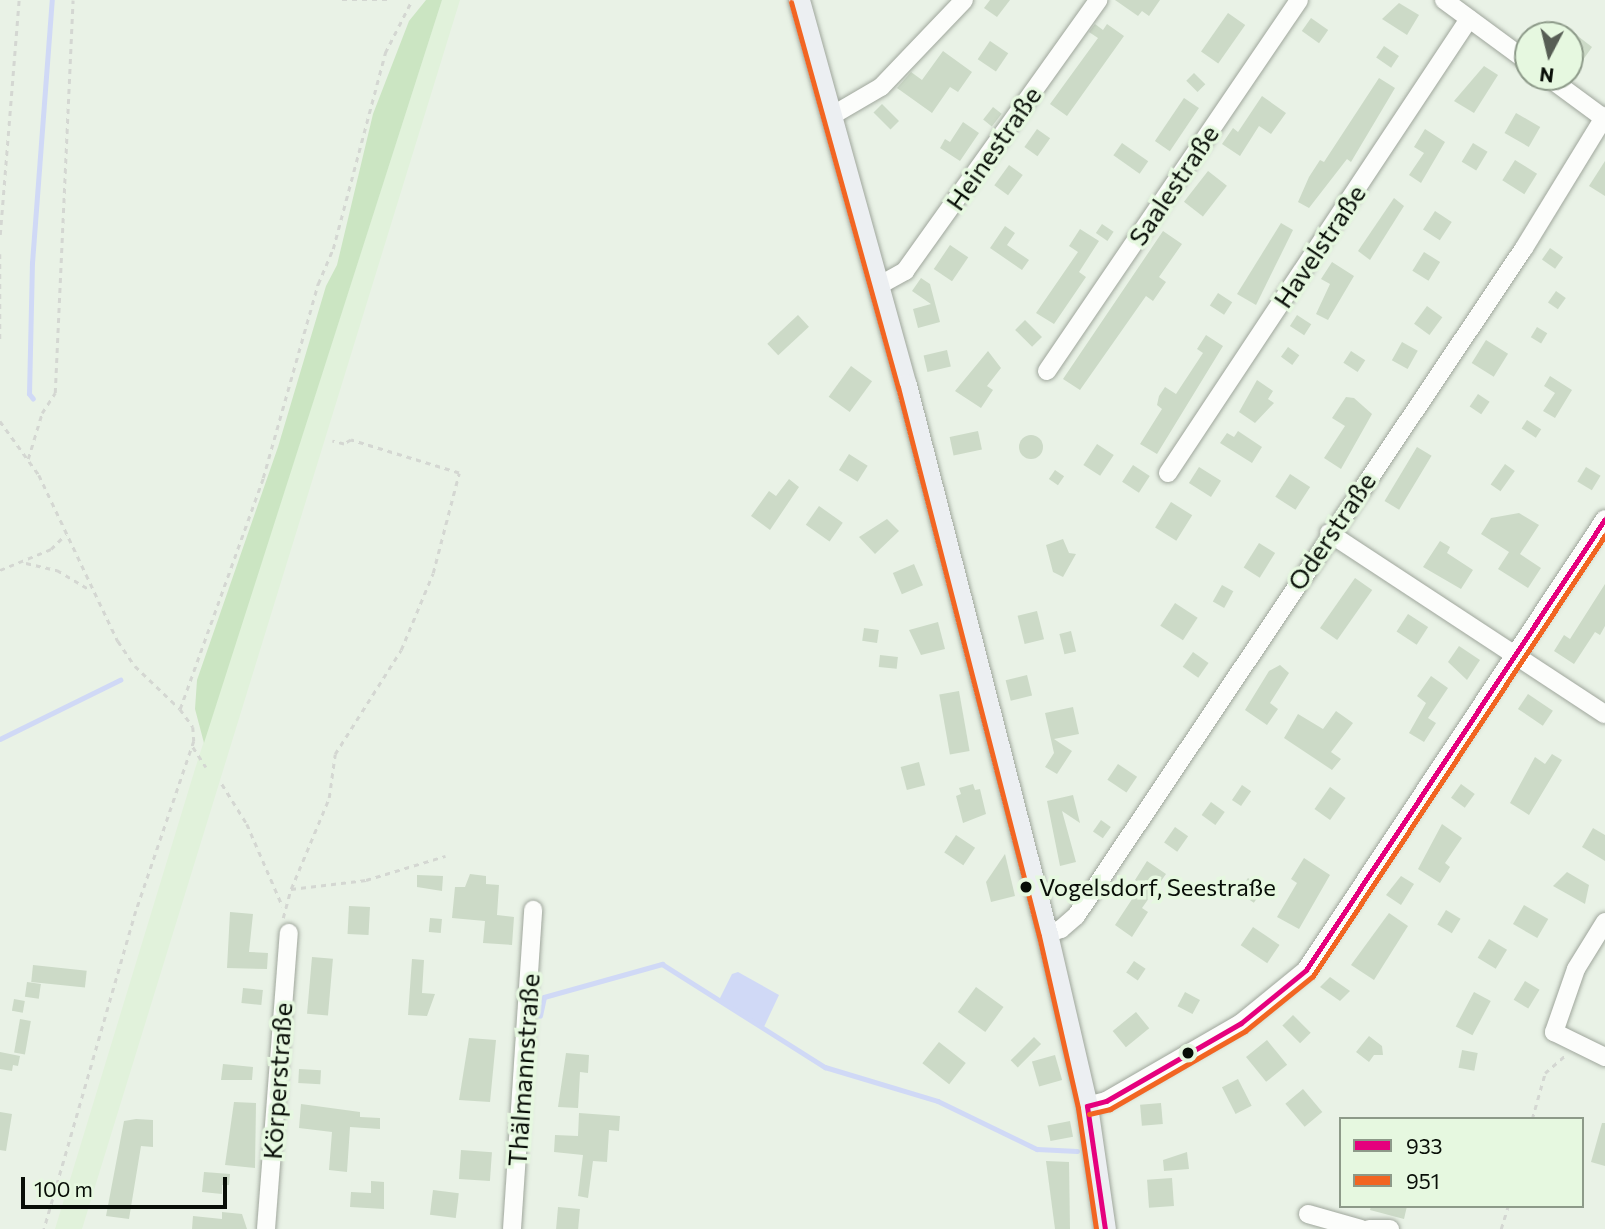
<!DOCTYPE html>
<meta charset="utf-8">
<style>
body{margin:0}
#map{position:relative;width:1605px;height:1229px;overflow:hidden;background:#e9f2e6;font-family:Commissioner,sans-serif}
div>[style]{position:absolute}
.built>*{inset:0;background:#e1f2db}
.green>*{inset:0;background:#cbe5c2}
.water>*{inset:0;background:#d0d9f6}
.stream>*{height:4.5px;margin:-2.25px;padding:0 2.25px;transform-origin:2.25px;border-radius:2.25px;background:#d0d9f6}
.building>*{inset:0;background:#ccdac7;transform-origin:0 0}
.round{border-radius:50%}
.path>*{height:2.5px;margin-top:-1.25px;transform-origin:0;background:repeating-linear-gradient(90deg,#d4d7d2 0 5px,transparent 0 10px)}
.roads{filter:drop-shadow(0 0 2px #9fa69c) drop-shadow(0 0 2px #9fa69c)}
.minor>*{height:18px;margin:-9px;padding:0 9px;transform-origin:9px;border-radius:9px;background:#fcfdfb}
.major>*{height:21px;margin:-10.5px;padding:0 10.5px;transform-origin:10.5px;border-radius:10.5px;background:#eceff2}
.bus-1>*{height:5px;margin:-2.5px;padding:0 2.5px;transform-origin:2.5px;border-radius:2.5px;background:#e5007d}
.bus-2>*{height:5px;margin:-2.5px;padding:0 2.5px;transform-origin:2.5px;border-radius:2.5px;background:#f26522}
.dots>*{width:19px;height:19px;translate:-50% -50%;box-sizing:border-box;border:4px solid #e6f8e0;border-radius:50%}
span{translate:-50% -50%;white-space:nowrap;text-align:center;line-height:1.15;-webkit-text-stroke:7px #e6f8e0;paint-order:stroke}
.bus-label{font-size:24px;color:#080e07}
.left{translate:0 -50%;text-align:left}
.street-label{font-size:26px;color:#080e07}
.legend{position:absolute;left:1339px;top:1117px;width:245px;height:91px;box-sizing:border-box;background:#e6f8e0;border:2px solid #8d9a89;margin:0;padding:9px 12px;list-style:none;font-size:21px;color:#080e07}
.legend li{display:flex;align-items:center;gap:14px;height:35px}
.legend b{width:35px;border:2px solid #8d9a89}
.north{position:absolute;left:1514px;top:21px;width:70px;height:70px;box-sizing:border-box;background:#e6f8e0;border:2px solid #8d9a89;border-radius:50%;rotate:187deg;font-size:19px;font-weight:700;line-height:28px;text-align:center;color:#080e07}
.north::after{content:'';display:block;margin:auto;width:24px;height:32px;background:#575e55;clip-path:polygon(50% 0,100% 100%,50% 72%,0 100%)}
.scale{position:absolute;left:21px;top:1177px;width:206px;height:32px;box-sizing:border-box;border:4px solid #080e07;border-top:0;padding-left:9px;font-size:21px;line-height:24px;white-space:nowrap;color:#080e07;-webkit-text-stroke:5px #e6f8e0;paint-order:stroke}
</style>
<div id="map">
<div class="built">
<i style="clip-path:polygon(442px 0,460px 0,82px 1229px,55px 1229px,195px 769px)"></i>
</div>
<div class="green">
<i style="clip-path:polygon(426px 0,442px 0,204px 743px,195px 709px,197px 680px,278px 447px,326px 286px,337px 265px,373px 114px,409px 21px)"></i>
</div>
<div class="water">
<i style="clip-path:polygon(738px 972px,779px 995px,763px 1029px,719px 1000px,732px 974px)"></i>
</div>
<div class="stream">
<i style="left:33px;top:399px;width:6px;rotate:-129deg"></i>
<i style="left:29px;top:394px;width:131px;rotate:-88.7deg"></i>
<i style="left:32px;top:263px;width:264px;rotate:-85.7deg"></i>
<i style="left:0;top:739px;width:134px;rotate:-26.2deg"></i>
<i style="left:540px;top:1016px;width:19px;rotate:-78deg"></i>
<i style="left:544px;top:997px;width:123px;rotate:-15.6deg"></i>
<i style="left:662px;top:964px;width:193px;rotate:32.3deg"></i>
<i style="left:825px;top:1067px;width:118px;rotate:16.7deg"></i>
<i style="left:938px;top:1101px;width:110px;rotate:25.9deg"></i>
<i style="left:1037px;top:1149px;width:40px;rotate:2.9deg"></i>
</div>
<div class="building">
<i style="clip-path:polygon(990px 0,1010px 0,997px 17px,984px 8px)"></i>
<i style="clip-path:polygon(1115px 0,1160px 0,1149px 16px,1142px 11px,1138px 16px)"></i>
<i style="clip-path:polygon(1399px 3px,1419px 15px,1407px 35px,1382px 19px)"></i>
<i style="left:1228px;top:13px;width:21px;height:47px;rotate:35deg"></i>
<i style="left:1311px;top:18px;width:21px;height:16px;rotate:35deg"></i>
<i style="clip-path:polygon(1095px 24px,1103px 30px,1107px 24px,1124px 36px,1067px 116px,1050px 104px,1098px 38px,1089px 32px)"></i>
<i style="clip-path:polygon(1570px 30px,1592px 47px,1583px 60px,1570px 51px)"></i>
<i style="left:990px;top:41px;width:22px;height:22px;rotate:34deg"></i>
<i style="left:1384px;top:46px;width:18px;height:14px;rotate:34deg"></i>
<i style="clip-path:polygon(943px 51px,972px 72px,958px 92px,950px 87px,932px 113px,897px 88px,911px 72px,922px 80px)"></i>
<i style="clip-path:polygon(1484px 66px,1498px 75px,1474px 113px,1454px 101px)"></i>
<i style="left:1194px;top:73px;width:16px;height:11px;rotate:45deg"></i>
<i style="clip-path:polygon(1379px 78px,1395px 88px,1351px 162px,1347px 159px,1309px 208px,1298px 202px,1309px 177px,1320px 160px,1324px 162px)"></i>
<i style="clip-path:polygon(1262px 96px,1286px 113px,1271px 134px,1259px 126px,1240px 156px,1222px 144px,1233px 128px,1238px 132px)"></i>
<i style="left:1184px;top:98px;width:18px;height:52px;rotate:34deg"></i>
<i style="left:882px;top:104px;width:24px;height:12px;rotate:45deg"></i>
<i style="left:993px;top:107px;width:11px;height:16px;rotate:38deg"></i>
<i style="left:1516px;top:113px;width:28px;height:23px;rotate:30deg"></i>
<i style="clip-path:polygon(963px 122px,979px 133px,960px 161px,940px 148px,945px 139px,950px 142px)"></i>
<i style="left:1037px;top:129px;width:16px;height:22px;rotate:35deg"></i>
<i style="clip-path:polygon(1425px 129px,1445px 142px,1421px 183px,1409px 175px,1424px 153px,1414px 147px)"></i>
<i style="left:1122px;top:143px;width:32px;height:15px;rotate:35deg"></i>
<i style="left:1473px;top:143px;width:17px;height:22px;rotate:31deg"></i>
<i style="left:1515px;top:160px;width:26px;height:24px;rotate:32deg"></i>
<i style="clip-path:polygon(1605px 161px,1605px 196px,1589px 186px)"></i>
<i style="left:1009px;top:165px;width:17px;height:25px;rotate:36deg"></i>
<i style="left:1208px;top:171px;width:24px;height:39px;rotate:38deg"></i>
<i style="clip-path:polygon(1394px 198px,1404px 206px,1370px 260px,1358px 251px)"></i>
<i style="left:1435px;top:211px;width:20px;height:22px;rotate:33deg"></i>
<i style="clip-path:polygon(1281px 223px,1293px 230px,1256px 305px,1237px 294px)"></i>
<i style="left:1102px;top:224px;width:14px;height:11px;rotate:34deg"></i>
<i style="clip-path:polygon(1005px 226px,1015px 233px,1007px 245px,1029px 260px,1022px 270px,990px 248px)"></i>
<i style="clip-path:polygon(1080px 229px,1099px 241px,1079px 272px,1086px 277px,1054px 324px,1036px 313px,1078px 252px,1069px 246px)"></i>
<i style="clip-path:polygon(1163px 231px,1182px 244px,1159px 277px,1166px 282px,1153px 301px,1146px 296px,1080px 390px,1063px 379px)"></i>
<i style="left:950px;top:245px;width:22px;height:29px;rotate:34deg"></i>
<i style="left:1550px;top:248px;width:16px;height:14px;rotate:35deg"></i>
<i style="left:1424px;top:252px;width:19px;height:22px;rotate:32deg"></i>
<i style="clip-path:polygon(1332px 262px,1354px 276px,1328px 320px,1316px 314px,1330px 284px,1321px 279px)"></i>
<i style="clip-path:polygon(921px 278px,930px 284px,940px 322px,918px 328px,913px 309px,931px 304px,912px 291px)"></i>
<i style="left:1556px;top:291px;width:12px;height:14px;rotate:35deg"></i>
<i style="left:1218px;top:293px;width:17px;height:15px;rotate:33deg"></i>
<i style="left:1427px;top:306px;width:19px;height:22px;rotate:36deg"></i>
<i style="left:798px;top:315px;width:16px;height:42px;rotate:47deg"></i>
<i style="left:1297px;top:315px;width:17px;height:13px;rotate:33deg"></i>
<i style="left:1025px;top:320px;width:24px;height:14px;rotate:45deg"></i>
<i style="left:1537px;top:327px;width:12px;height:12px;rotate:31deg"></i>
<i style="clip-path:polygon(1206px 335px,1223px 346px,1157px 454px,1140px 444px,1162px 409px,1157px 405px,1159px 396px,1165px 387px,1176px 394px,1203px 353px,1197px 349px)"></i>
<i style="left:1486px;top:340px;width:26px;height:27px;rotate:32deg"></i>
<i style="left:1402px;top:342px;width:18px;height:21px;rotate:29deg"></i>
<i style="left:1288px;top:347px;width:14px;height:12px;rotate:36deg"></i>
<i style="left:947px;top:350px;width:17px;height:24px;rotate:77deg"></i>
<i style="clip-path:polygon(988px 351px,1001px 368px,987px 386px,993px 390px,981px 408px,955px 391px)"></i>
<i style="left:1351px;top:351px;width:17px;height:14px;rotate:33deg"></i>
<i style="left:851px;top:366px;width:26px;height:38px;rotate:36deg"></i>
<i style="clip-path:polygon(1550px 376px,1572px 390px,1555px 418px,1543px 411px,1555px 393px,1544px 386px)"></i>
<i style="clip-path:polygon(1257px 380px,1273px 391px,1268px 399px,1274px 403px,1255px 423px,1239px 412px)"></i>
<i style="left:1478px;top:394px;width:14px;height:15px;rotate:34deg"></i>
<i style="clip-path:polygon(1346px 397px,1354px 398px,1372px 414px,1341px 469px,1324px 458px,1345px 426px,1332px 418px)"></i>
<i style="left:1527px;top:420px;width:17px;height:10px;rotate:33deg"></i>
<i style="left:978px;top:431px;width:19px;height:29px;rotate:78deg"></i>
<i style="clip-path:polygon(1238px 431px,1262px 447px,1252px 463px,1220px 443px,1227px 433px,1234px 437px)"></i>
<i class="round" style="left:1019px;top:435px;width:24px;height:24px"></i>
<i style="left:1097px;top:444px;width:20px;height:25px;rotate:33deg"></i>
<i style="left:1417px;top:447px;width:17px;height:63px;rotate:31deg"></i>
<i style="left:849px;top:454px;width:22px;height:19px;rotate:32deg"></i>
<i style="left:1505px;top:464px;width:12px;height:25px;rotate:35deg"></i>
<i style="left:1133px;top:465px;width:20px;height:20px;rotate:33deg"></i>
<i style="left:1199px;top:467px;width:26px;height:19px;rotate:32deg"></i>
<i style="left:1586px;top:467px;width:17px;height:17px;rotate:31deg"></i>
<i style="left:1055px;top:470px;width:11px;height:11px;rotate:34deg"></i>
<i style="left:1290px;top:474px;width:24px;height:27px;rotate:33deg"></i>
<i style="clip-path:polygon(789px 479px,799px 487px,770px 530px,751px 516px,769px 491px,776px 496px)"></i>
<i style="left:1171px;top:502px;width:25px;height:30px;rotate:32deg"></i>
<i style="left:819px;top:506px;width:29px;height:23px;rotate:35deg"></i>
<i style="clip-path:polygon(1519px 513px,1539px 525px,1520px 554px,1541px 568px,1528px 588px,1498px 569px,1509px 552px,1481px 534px,1491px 518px)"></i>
<i style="clip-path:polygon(887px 519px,899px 531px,875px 554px,859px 537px)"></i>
<i style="clip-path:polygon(1063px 539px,1069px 553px,1076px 554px,1063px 577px,1053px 572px,1046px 545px)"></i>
<i style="clip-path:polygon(1440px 541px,1450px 547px,1447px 553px,1473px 570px,1461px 589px,1423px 567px)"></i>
<i style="left:1259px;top:543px;width:19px;height:29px;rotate:32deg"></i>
<i style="left:914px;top:564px;width:23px;height:23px;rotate:67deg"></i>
<i style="left:1355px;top:578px;width:21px;height:61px;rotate:35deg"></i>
<i style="clip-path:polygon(1605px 584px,1605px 626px,1600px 635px,1595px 632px,1574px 664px,1554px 651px,1564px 635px,1570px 639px)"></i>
<i style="left:1222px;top:585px;width:13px;height:19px;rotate:29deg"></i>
<i style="left:1175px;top:603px;width:27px;height:27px;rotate:33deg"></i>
<i style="left:1037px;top:611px;width:29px;height:20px;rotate:76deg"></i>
<i style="left:1408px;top:614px;width:24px;height:21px;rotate:33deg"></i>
<i style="clip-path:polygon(938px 622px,945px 649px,921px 655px,909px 630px)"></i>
<i style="left:864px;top:628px;width:15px;height:13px;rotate:8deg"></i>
<i style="left:1071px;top:631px;width:21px;height:12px;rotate:76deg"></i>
<i style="clip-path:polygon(1459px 646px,1480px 660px,1467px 680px,1448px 662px)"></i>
<i style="left:1193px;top:652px;width:19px;height:18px;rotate:35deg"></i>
<i style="left:880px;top:655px;width:18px;height:12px;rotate:6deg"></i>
<i style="clip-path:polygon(1280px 665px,1289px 673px,1270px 703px,1278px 709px,1267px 725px,1245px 710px,1269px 671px)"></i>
<i style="left:1027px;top:675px;width:21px;height:22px;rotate:76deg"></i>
<i style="clip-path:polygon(1431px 676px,1448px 688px,1428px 718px,1436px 723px,1424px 742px,1409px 733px,1426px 703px,1417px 696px)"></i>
<i style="left:959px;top:691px;width:61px;height:20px;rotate:80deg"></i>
<i style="left:1528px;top:694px;width:30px;height:18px;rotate:34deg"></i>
<i style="clip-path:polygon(1073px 707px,1079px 734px,1054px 739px,1072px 751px,1057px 774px,1045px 767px,1054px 753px,1045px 713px)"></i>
<i style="clip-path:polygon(1336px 711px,1353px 723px,1331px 752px,1341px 759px,1332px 770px,1284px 738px,1298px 714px,1323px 729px)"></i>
<i style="clip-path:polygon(1552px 754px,1562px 760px,1529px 815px,1510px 803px,1535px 757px,1545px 764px)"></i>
<i style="left:919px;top:762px;width:24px;height:19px;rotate:75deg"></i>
<i style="left:1118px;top:764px;width:23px;height:19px;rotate:34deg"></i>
<i style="clip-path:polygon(973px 784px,975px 790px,980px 789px,986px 814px,963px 823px,956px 796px,961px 794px,959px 788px)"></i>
<i style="left:1461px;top:784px;width:17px;height:17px;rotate:36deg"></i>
<i style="left:1242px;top:785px;width:11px;height:18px;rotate:34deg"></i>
<i style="left:1330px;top:787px;width:19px;height:27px;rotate:35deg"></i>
<i style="clip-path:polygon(1073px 795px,1080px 823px,1062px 811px,1076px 862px,1060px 866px,1047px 801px)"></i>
<i style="left:1211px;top:802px;width:17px;height:16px;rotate:36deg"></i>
<i style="left:1101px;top:820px;width:12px;height:14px;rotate:35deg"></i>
<i style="clip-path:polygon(1442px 824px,1462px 838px,1445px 863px,1450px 867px,1440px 883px,1418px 869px)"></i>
<i style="left:1175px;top:827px;width:16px;height:19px;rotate:35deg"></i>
<i style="clip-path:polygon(1593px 828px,1605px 835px,1605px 861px,1582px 847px)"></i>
<i style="left:956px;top:835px;width:23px;height:21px;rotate:34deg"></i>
<i style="clip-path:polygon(1005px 854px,1015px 896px,991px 902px,986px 882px)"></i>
<i style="clip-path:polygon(1304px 858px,1330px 875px,1299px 929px,1277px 917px,1297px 883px,1291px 879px)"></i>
<i style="clip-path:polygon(1147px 861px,1166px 874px,1142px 908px,1148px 912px,1132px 937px,1115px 925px,1142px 884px,1135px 880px)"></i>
<i style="clip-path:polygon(1567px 872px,1589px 885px,1585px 904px,1553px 886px)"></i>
<i style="clip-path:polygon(470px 874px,486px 876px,486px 884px,499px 885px,497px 915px,514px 917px,512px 945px,483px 943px,485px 921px,452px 918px,455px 887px,465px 887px)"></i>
<i style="clip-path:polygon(417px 875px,443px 876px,442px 891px,417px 887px)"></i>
<i style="clip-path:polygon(1401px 876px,1414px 884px,1401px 905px,1386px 895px)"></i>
<i style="left:1248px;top:878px;width:19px;height:17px;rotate:35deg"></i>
<i style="left:1524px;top:905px;width:28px;height:22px;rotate:30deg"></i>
<i style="left:349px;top:906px;width:21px;height:28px;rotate:3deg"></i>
<i style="left:1446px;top:910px;width:17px;height:17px;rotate:31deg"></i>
<i style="clip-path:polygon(230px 912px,253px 914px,249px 952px,268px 953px,267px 969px,227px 968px)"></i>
<i style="clip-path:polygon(1389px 913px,1408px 926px,1374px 980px,1351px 965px)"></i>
<i style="left:430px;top:918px;width:12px;height:14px;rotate:5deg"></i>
<i style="left:1253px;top:927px;width:32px;height:22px;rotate:34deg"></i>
<i style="left:1489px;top:939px;width:21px;height:22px;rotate:31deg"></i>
<i style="left:312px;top:957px;width:21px;height:57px;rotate:5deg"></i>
<i style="clip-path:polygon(412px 959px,424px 960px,422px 993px,435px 994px,427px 1016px,408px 1015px)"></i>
<i style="left:1134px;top:961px;width:14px;height:14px;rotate:34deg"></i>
<i style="left:33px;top:965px;width:54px;height:17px;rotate:6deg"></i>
<i style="clip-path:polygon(1330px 977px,1350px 991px,1340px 1001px,1320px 987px)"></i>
<i style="left:1525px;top:981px;width:17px;height:22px;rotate:31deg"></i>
<i style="left:27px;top:982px;width:14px;height:15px;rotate:8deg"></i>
<i style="left:976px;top:987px;width:34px;height:31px;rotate:36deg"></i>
<i style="left:243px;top:988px;width:20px;height:15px;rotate:6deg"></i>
<i style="left:1185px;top:992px;width:17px;height:16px;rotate:28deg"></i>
<i style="left:1474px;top:992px;width:19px;height:39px;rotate:28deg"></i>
<i style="left:14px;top:999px;width:11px;height:12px;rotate:10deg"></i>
<i style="left:1136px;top:1012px;width:21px;height:30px;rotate:51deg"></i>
<i style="left:1293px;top:1015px;width:25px;height:15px;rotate:45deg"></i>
<i style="left:20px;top:1019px;width:11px;height:34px;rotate:10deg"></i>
<i style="clip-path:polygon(1369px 1036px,1382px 1046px,1383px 1055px,1374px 1055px,1369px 1062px,1356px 1052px)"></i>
<i style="left:1034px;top:1037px;width:10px;height:33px;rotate:45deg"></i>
<i style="clip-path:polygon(469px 1038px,496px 1040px,490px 1102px,459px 1100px)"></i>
<i style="left:1267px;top:1040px;width:32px;height:27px;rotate:51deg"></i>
<i style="left:939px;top:1042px;width:34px;height:27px;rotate:38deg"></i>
<i style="left:1462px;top:1050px;width:16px;height:18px;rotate:11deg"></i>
<i style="clip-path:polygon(0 1052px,20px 1056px,18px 1066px,13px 1065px,12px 1071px,0 1069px)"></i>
<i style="clip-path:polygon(566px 1053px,589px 1055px,588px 1073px,580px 1072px,578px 1108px,558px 1107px)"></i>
<i style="left:1055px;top:1055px;width:26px;height:24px;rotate:74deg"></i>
<i style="clip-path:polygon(223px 1064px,253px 1067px,252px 1080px,221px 1080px)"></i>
<i style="left:299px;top:1069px;width:22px;height:14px;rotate:3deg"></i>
<i style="left:1238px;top:1079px;width:30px;height:18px;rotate:63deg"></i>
<i style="left:1303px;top:1089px;width:30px;height:23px;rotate:50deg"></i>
<i style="clip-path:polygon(234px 1102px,256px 1103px,255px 1168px,225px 1165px)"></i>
<i style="left:1161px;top:1103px;width:21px;height:21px;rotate:85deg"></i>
<i style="clip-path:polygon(301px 1104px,360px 1112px,360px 1117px,380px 1118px,380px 1129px,350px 1127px,347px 1172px,329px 1170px,332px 1132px,299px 1128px)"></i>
<i style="clip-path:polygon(0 1112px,12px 1114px,6px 1151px,0 1150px)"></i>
<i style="clip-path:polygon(579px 1113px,620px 1116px,619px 1131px,609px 1130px,607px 1162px,593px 1161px,588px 1198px,578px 1196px,583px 1155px,554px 1152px,555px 1135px,578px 1136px)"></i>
<i style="clip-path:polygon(136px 1119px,153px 1120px,153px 1147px,141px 1146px,129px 1219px,106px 1216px,124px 1121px)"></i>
<i style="left:1070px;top:1121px;width:16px;height:23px;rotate:79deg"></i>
<i style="clip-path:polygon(1602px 1123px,1605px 1123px,1605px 1166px,1591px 1162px)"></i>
<i style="left:461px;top:1150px;width:31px;height:29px;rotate:4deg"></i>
<i style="clip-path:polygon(1187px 1152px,1189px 1169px,1164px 1171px,1163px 1160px)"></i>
<i style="clip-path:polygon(1046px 1161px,1069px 1162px,1070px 1229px,1055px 1229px)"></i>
<i style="clip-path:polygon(204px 1172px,230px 1174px,229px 1185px,222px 1185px,222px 1194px,202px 1192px)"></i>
<i style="left:1172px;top:1178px;width:28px;height:25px;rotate:86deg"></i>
<i style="clip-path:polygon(371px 1181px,384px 1182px,384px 1209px,350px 1207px,351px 1192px,371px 1193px)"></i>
<i style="left:433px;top:1190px;width:26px;height:25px;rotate:7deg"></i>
<i style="clip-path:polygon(1371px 1206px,1407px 1206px,1404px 1219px,1370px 1210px)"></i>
<i style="left:558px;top:1207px;width:22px;height:22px;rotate:5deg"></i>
<i style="clip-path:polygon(222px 1212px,242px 1214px,247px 1229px,192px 1229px,193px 1216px,222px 1219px)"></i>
</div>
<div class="path">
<i style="left:342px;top:0;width:48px"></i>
<i style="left:0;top:235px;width:236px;rotate:-85.4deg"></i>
<i style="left:0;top:254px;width:86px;rotate:90deg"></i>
<i style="left:0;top:421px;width:67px;rotate:54.2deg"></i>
<i style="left:39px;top:475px;width:184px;rotate:64.6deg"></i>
<i style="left:118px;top:641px;width:30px;rotate:56deg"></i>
<i style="left:135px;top:666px;width:62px;rotate:43.7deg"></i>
<i style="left:180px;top:709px;width:22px;rotate:54deg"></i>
<i style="left:193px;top:727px;width:14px;rotate:86deg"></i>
<i style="left:194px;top:741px;width:180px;rotate:108.8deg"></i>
<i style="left:136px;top:911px;width:331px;rotate:106.1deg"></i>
<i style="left:28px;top:459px;width:48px;rotate:-73.1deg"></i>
<i style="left:42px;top:413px;width:24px;rotate:-57deg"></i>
<i style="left:55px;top:393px;width:393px;rotate:-87.4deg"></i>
<i style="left:26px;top:563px;width:32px;rotate:13deg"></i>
<i style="left:57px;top:570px;width:39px;rotate:31deg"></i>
<i style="left:0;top:570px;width:55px;rotate:-22.4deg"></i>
<i style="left:51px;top:549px;width:21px;rotate:-45deg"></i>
<i style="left:180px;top:709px;width:245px;rotate:-70.2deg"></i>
<i style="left:263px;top:478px;width:202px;rotate:-74.2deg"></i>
<i style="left:318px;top:284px;width:38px;rotate:-67deg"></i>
<i style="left:333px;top:249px;width:203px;rotate:-75.1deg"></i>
<i style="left:385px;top:53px;width:59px;rotate:-63deg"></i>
<i style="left:193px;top:747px;width:24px;rotate:57deg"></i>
<i style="left:222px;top:784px;width:47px;rotate:58deg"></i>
<i style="left:247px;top:824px;width:90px;rotate:66.6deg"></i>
<i style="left:291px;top:889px;width:99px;rotate:-67.3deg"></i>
<i style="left:329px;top:798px;width:44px;rotate:-82.2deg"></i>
<i style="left:335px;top:754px;width:123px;rotate:-57.6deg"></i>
<i style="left:401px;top:650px;width:83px;rotate:-67.4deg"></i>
<i style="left:433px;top:573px;width:103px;rotate:-75.4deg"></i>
<i style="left:459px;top:473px;width:113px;rotate:-163deg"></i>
<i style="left:351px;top:440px;width:8px;rotate:150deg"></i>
<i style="left:344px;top:444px;width:12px;rotate:-166deg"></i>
<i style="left:283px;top:918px;width:30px;rotate:-75deg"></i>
<i style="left:291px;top:889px;width:76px;rotate:-6.8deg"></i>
<i style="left:366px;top:880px;width:83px;rotate:-16.9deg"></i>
<i style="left:1532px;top:1119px;width:48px;rotate:-74.2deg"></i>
<i style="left:1545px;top:1073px;width:29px;rotate:-41deg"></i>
<i style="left:1501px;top:1229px;width:24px;rotate:-73deg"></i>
</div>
<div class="roads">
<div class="minor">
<i style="left:1444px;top:0;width:104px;rotate:36.4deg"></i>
<i style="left:1548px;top:77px;width:71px;rotate:36.4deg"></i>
<i style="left:833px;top:115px;width:56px;rotate:-30.3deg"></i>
<i style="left:881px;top:87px;width:120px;rotate:-46.3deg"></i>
<i style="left:880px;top:285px;width:29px;rotate:-29deg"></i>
<i style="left:905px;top:271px;width:333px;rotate:-54.5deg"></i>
<i style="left:1047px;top:371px;width:448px;rotate:-55.8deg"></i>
<i style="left:1168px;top:473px;width:545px;rotate:-56.46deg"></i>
<i style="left:1329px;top:533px;width:330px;rotate:33.3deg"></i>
<i style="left:1605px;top:922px;width:55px;rotate:121.7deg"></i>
<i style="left:1576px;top:969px;width:67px;rotate:109.2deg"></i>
<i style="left:1554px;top:1032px;width:57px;rotate:26.1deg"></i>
<i style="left:1047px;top:934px;width:15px;rotate:-20deg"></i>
<i style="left:1061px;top:929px;width:20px;rotate:-41deg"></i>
<i style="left:1076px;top:916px;width:804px;rotate:-56.15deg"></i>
<i style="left:1524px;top:248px;width:155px;rotate:-58.5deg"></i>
<i style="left:1087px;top:1106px;width:20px;rotate:-15deg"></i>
<i style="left:1106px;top:1101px;width:156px;rotate:-30deg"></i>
<i style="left:1241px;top:1023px;width:84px;rotate:-39.2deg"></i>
<i style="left:1306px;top:970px;width:541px;rotate:-56.46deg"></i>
<i style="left:1308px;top:1214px;width:55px;rotate:15.8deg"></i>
<i style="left:266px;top:1229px;width:297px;rotate:-85.6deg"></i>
<i style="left:512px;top:1229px;width:320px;rotate:-86.2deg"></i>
<i style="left:1369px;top:1229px;width:21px"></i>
</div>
<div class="major">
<i style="left:799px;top:0;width:400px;rotate:74.5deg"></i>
<i style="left:906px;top:385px;width:567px;rotate:75.6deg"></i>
<i style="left:1047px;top:934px;width:177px;rotate:76.9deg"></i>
<i style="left:1087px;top:1106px;width:124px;rotate:81.7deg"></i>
</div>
</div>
<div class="bus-1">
<i style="left:1087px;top:1106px;width:20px;rotate:-15deg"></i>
<i style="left:1106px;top:1101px;width:156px;rotate:-30deg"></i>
<i style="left:1241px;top:1023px;width:84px;rotate:-39.2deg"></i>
<i style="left:1306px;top:970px;width:541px;rotate:-56.46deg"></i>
<i style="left:1087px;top:1106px;width:124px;rotate:81.7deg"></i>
</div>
<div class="bus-2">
<i style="left:791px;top:2px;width:400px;rotate:74.5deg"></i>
<i style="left:898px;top:387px;width:567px;rotate:75.6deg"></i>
<i style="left:1039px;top:936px;width:176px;rotate:77.2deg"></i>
<i style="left:1078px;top:1108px;width:122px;rotate:81.5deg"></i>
<i style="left:1089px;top:1114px;width:22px;rotate:-13deg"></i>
<i style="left:1110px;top:1109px;width:156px;rotate:-30deg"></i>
<i style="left:1245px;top:1031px;width:87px;rotate:-39deg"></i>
<i style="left:1313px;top:976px;width:529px;rotate:-56.49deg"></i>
</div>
<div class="dots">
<i style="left:1026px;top:887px;background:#080e07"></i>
<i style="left:1188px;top:1053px;background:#080e07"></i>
</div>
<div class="bus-label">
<span class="left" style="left:1039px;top:887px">Vogelsdorf, Seestraße</span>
</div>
<div class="street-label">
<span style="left:993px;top:148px;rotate:-55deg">Heinestraße</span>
<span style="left:1173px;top:185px;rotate:-56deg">Saalestraße</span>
<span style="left:1319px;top:246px;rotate:-56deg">Havelstraße</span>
<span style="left:1331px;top:531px;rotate:-56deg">Oderstraße</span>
<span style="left:523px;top:1070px;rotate:-86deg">Thälmannstraße</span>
<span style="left:277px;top:1081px;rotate:-86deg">Körperstraße</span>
</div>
<ul class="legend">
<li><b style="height:9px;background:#e5007d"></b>933</li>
<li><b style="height:9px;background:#f26522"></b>951</li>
</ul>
<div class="north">N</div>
<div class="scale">100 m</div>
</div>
